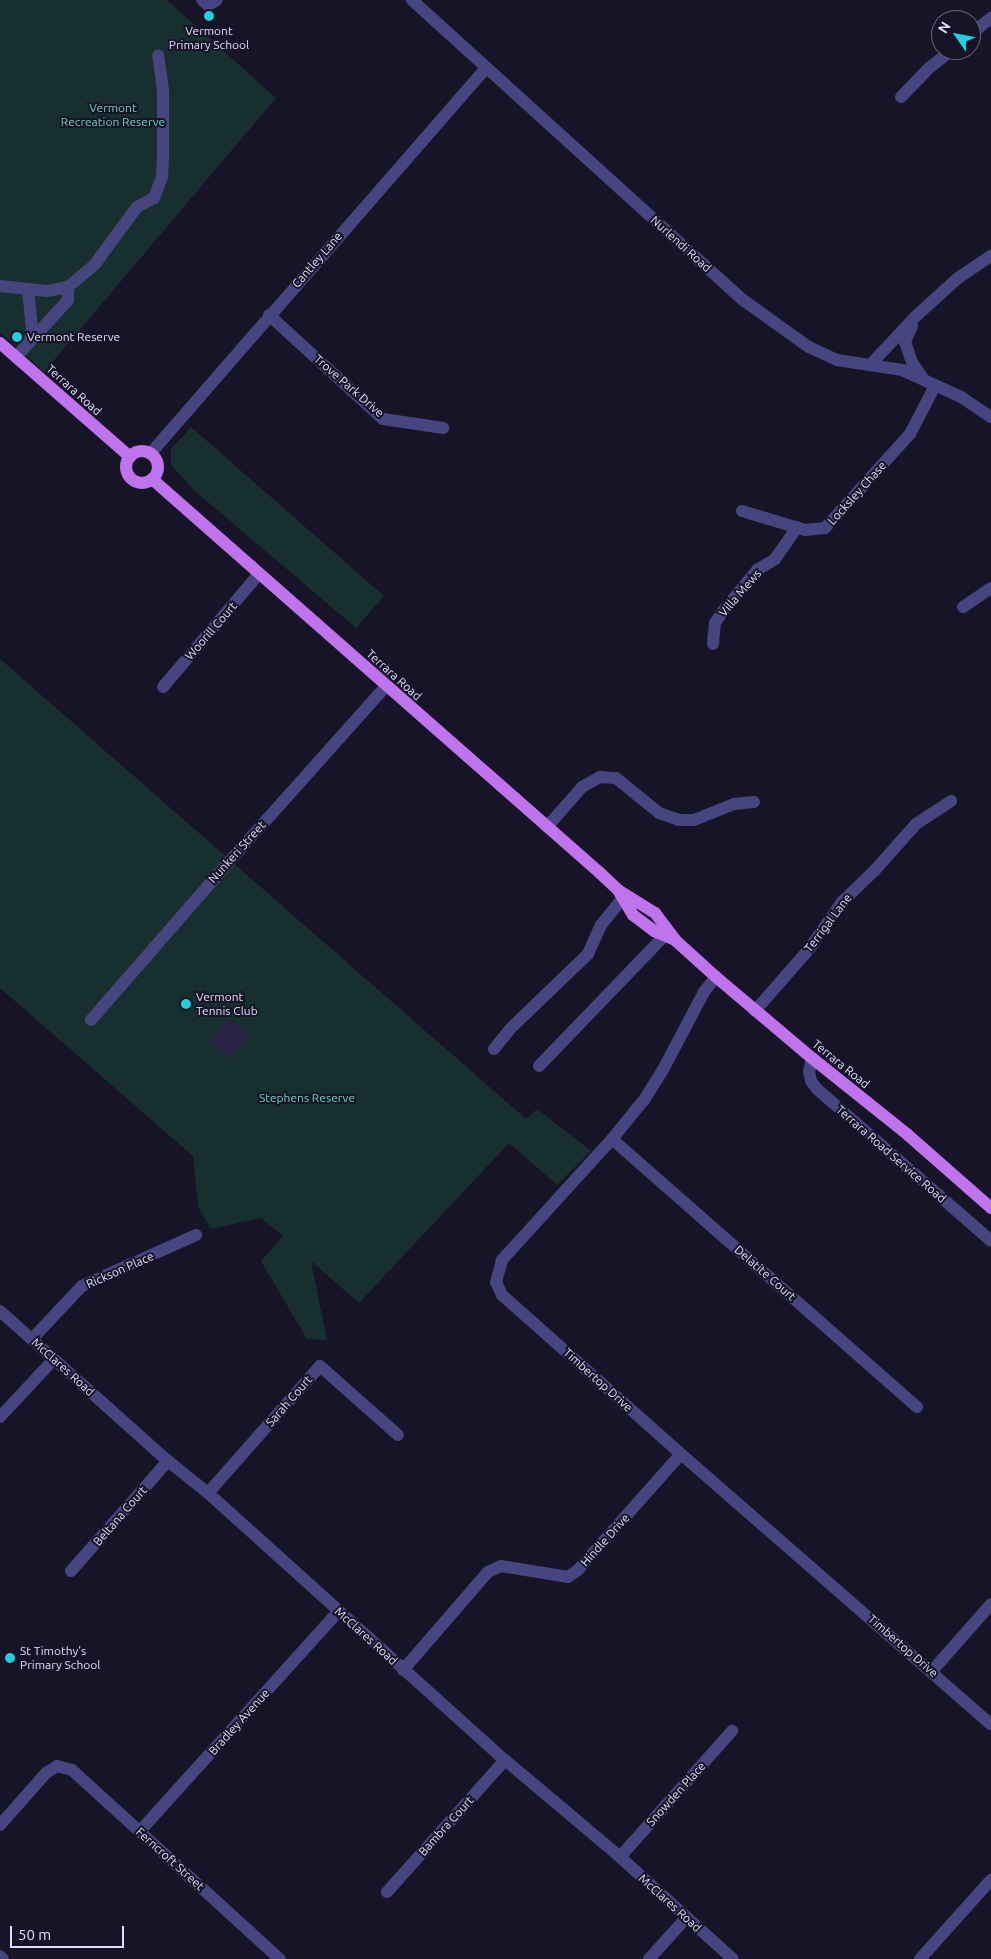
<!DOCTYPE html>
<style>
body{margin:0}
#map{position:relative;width:991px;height:1959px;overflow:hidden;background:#171427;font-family:Ubuntu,sans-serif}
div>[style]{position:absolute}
.green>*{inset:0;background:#17302f}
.building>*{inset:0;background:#292245;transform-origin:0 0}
.minor>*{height:12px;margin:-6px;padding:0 6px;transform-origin:6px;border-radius:6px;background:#47457f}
.major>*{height:12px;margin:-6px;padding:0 6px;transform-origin:6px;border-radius:6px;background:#bf73ec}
.major>.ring{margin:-6px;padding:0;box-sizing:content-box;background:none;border:12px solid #bf73ec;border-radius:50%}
.dots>*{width:14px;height:14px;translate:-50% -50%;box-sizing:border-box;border:2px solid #171427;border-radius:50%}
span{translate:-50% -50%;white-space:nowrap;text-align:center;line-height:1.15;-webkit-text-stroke:4px #171427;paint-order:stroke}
.poi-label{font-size:12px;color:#e1defa}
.left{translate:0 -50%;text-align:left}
.park-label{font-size:12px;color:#72d2ba}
.street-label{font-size:12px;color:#e1defa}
.north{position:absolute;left:931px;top:10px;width:50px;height:50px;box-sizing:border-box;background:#171427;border:1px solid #68657b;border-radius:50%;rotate:303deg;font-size:14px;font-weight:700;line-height:20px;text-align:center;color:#e1defa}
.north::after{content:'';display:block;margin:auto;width:18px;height:22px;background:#23cee1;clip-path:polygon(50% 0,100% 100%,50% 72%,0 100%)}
.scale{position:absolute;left:10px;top:1926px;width:114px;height:22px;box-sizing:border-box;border:2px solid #e1defa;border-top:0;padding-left:6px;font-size:15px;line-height:18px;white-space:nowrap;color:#e1defa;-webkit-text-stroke:4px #171427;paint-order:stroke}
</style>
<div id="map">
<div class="green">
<i style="clip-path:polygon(0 0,167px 0,276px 98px,44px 372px,0 332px)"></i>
<i style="clip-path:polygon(191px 427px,384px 596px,356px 628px,195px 491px,171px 465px,171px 449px)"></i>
<i style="clip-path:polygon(0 659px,526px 1119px,537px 1109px,591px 1151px,557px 1185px,509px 1143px,359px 1303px,311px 1261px,327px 1340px,307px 1339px,261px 1261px,283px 1236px,261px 1218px,211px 1229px,198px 1206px,193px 1156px,0 988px)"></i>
</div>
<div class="building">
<i style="left:229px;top:1018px;width:26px;height:30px;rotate:40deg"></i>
</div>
<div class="minor">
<i style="left:202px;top:0;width:8px;rotate:40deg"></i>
<i style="left:208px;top:5px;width:10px;rotate:-29deg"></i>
<i style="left:412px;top:0;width:447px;rotate:42.2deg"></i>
<i style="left:743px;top:300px;width:81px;rotate:35.5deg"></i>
<i style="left:809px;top:347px;width:31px;rotate:25deg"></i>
<i style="left:837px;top:360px;width:66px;rotate:8.7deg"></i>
<i style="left:902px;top:370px;width:65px;rotate:24.6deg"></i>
<i style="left:961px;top:397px;width:36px;rotate:34deg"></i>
<i style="left:971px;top:34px;width:26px;rotate:-39deg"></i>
<i style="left:901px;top:97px;width:40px;rotate:-46deg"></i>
<i style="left:929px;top:68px;width:29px;rotate:-38deg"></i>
<i style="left:0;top:286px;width:47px;rotate:6.1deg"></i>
<i style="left:47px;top:291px;width:21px;rotate:-11deg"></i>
<i style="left:68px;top:287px;width:35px;rotate:-40deg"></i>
<i style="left:95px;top:264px;width:71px;rotate:-53.6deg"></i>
<i style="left:137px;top:207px;width:19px;rotate:-28deg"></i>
<i style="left:154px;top:198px;width:22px;rotate:-69deg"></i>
<i style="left:162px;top:177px;width:18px;rotate:-87deg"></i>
<i style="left:163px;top:159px;width:69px;rotate:-90deg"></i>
<i style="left:163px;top:90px;width:35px;rotate:-98deg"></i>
<i style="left:28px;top:290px;width:37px;rotate:84deg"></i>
<i style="left:32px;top:327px;width:15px;rotate:98deg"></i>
<i style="left:269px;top:315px;width:154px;rotate:42.4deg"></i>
<i style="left:383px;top:419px;width:61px;rotate:8.5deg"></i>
<i style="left:912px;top:326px;width:17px;rotate:114deg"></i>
<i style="left:905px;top:342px;width:21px;rotate:71deg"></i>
<i style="left:912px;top:362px;width:22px;rotate:56deg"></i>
<i style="left:16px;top:357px;width:77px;rotate:-47.6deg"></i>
<i style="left:68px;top:300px;width:13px;rotate:-90deg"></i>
<i style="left:871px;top:364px;width:64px;rotate:-46.9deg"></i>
<i style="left:915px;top:317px;width:58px;rotate:-42.2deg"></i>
<i style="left:958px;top:278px;width:40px;rotate:-34deg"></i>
<i style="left:150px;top:454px;width:512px;rotate:-48.96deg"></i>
<i style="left:742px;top:511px;width:66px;rotate:16.8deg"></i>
<i style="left:805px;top:530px;width:20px;rotate:-6deg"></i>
<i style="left:825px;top:528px;width:127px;rotate:-47.9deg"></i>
<i style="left:910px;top:434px;width:54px;rotate:-62.5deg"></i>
<i style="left:963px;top:607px;width:34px;rotate:-34deg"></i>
<i style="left:713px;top:644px;width:21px;rotate:-85deg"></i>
<i style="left:715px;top:623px;width:14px;rotate:-56deg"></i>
<i style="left:723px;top:611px;width:53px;rotate:-50.3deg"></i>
<i style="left:757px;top:570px;width:21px;rotate:-31deg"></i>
<i style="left:775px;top:559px;width:39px;rotate:-55deg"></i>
<i style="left:163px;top:687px;width:148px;rotate:-49.7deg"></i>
<i style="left:547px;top:827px;width:53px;rotate:-48.8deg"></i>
<i style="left:582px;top:787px;width:21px;rotate:-29deg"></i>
<i style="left:600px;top:777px;width:16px;rotate:4deg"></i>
<i style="left:616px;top:778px;width:55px;rotate:39.1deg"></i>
<i style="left:659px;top:813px;width:21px;rotate:19deg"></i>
<i style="left:679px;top:820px;width:15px"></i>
<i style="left:694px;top:820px;width:43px;rotate:-21.8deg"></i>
<i style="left:734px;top:804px;width:20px;rotate:-6deg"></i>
<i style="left:716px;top:977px;width:19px;rotate:129deg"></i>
<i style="left:704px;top:992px;width:86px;rotate:117.8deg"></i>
<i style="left:664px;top:1068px;width:39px;rotate:122deg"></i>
<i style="left:643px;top:1101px;width:49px;rotate:129.2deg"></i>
<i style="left:612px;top:1139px;width:164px;rotate:132.3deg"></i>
<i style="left:502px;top:1260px;width:23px;rotate:105deg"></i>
<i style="left:496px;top:1282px;width:14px;rotate:65deg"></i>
<i style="left:502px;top:1295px;width:239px;rotate:41.6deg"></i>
<i style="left:681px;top:1454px;width:411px;rotate:41.1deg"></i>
<i style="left:755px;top:1011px;width:84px;rotate:-48.9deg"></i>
<i style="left:810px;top:948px;width:56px;rotate:-55.2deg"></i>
<i style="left:842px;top:902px;width:46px;rotate:-44.1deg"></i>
<i style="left:875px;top:870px;width:62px;rotate:-48.3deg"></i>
<i style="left:916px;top:824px;width:42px;rotate:-33.3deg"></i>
<i style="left:91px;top:1020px;width:207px;rotate:-48.9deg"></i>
<i style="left:227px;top:864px;width:239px;rotate:-48.2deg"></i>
<i style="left:494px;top:1049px;width:26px;rotate:-51deg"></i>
<i style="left:510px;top:1029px;width:108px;rotate:-43.9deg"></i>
<i style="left:588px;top:954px;width:32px;rotate:-66deg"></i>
<i style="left:601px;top:925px;width:33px;rotate:-51deg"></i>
<i style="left:812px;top:1058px;width:14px;rotate:102deg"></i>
<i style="left:809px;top:1072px;width:9px;rotate:77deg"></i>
<i style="left:811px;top:1081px;width:10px;rotate:53deg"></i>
<i style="left:817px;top:1089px;width:231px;rotate:41.1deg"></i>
<i style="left:539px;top:1066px;width:180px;rotate:-46.1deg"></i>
<i style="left:612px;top:1139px;width:406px;rotate:41.3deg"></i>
<i style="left:0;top:1311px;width:225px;rotate:41.8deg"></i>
<i style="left:168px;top:1461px;width:51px;rotate:38.7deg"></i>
<i style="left:208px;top:1493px;width:399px;rotate:42deg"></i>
<i style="left:505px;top:1760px;width:150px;rotate:40.1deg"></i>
<i style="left:620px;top:1857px;width:152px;rotate:42.1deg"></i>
<i style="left:32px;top:1339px;width:73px;rotate:-46.7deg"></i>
<i style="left:82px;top:1286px;width:125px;rotate:-24.1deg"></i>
<i style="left:0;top:1417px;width:79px;rotate:-47deg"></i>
<i style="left:208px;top:1493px;width:169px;rotate:-48.6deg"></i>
<i style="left:320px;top:1366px;width:104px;rotate:41.5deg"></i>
<i style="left:71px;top:1571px;width:147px;rotate:-48.6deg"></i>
<i style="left:403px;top:1670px;width:130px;rotate:-49.1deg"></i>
<i style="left:488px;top:1572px;width:14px;rotate:-25deg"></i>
<i style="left:501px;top:1566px;width:68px;rotate:9.3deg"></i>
<i style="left:568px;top:1577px;width:12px;rotate:-35deg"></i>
<i style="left:578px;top:1570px;width:155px;rotate:-48.4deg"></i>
<i style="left:932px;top:1671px;width:89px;rotate:-48.6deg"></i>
<i style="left:0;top:1825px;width:69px;rotate:-48.5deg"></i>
<i style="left:46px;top:1773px;width:13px;rotate:-32deg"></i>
<i style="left:57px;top:1766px;width:16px;rotate:15deg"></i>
<i style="left:72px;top:1770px;width:281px;rotate:42.3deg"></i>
<i style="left:140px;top:1831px;width:295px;rotate:-47.9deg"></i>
<i style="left:620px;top:1857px;width:169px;rotate:-48.4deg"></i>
<i style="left:387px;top:1892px;width:177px;rotate:-48.2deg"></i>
<i style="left:0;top:1956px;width:4px;rotate:45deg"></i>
<i style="left:649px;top:1959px;width:55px;rotate:-47.9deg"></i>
<i style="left:920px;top:1959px;width:106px;rotate:-48.1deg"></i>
</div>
<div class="major">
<i style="left:0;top:343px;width:173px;rotate:41.2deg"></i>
<i class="ring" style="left:126px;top:451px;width:20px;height:20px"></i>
<i style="left:152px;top:479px;width:597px;rotate:41.33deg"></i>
<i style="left:600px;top:873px;width:25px;rotate:43deg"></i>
<i style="left:618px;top:890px;width:29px;rotate:59deg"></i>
<i style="left:633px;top:915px;width:26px;rotate:37deg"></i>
<i style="left:654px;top:931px;width:23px;rotate:23deg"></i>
<i style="left:618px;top:890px;width:44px;rotate:31.9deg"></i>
<i style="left:655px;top:913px;width:34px;rotate:53deg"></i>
<i style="left:675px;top:940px;width:55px;rotate:42.1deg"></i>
<i style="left:716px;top:977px;width:126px;rotate:40.2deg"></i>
<i style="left:812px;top:1058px;width:123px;rotate:38.7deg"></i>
<i style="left:908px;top:1135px;width:111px;rotate:41.3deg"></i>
</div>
<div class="dots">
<i style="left:209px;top:16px;background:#23cee1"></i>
<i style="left:17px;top:337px;background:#23cee1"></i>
<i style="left:186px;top:1004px;background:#23cee1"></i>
<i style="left:10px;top:1658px;background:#23cee1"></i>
</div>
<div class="poi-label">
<span style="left:209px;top:38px">Vermont<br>Primary School</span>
<span class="left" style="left:27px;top:337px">Vermont Reserve</span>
<span class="left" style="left:196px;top:1004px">Vermont<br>Tennis Club</span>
<span class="left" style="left:20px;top:1658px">St Timothy's<br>Primary School</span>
</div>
<div class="park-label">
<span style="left:113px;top:115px">Vermont<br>Recreation Reserve</span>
<span style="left:307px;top:1098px">Stephens Reserve</span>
</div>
<div class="street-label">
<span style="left:681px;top:244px;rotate:42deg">Nurlendi Road</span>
<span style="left:317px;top:260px;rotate:-49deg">Cantley Lane</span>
<span style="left:349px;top:386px;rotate:41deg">Trove Park Drive</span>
<span style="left:74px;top:390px;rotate:42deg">Terrara Road</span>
<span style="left:857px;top:493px;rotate:-48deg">Locksley Chase</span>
<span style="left:740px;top:593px;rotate:-49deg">Villa Mews</span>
<span style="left:211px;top:631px;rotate:-49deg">Woorill Court</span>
<span style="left:394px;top:675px;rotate:42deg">Terrara Road</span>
<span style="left:237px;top:852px;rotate:-48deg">Nunkeri Street</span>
<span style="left:828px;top:923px;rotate:-53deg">Terrigal Lane</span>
<span style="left:841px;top:1064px;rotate:39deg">Terrara Road</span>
<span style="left:891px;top:1154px;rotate:41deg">Terrara Road Service Road</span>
<span style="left:120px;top:1270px;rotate:-24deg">Rickson Place</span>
<span style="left:765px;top:1273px;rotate:41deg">Delatite Court</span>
<span style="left:63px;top:1367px;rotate:42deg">McClares Road</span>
<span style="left:598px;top:1380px;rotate:42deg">Timbertop Drive</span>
<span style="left:289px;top:1401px;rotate:-49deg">Sarah Court</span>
<span style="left:120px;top:1516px;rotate:-49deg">Beltana Court</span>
<span style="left:605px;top:1540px;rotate:-48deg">Hindle Drive</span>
<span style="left:366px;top:1636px;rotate:42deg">McClares Road</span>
<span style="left:903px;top:1646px;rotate:41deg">Timbertop Drive</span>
<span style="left:239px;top:1722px;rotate:-48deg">Bradley Avenue</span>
<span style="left:676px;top:1794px;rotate:-48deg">Snowden Place</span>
<span style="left:446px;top:1826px;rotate:-48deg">Bambra Court</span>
<span style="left:170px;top:1859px;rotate:42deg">Ferncroft Street</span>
<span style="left:670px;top:1903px;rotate:42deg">McClares Road</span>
</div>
<div class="north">N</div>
<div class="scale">50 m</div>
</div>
